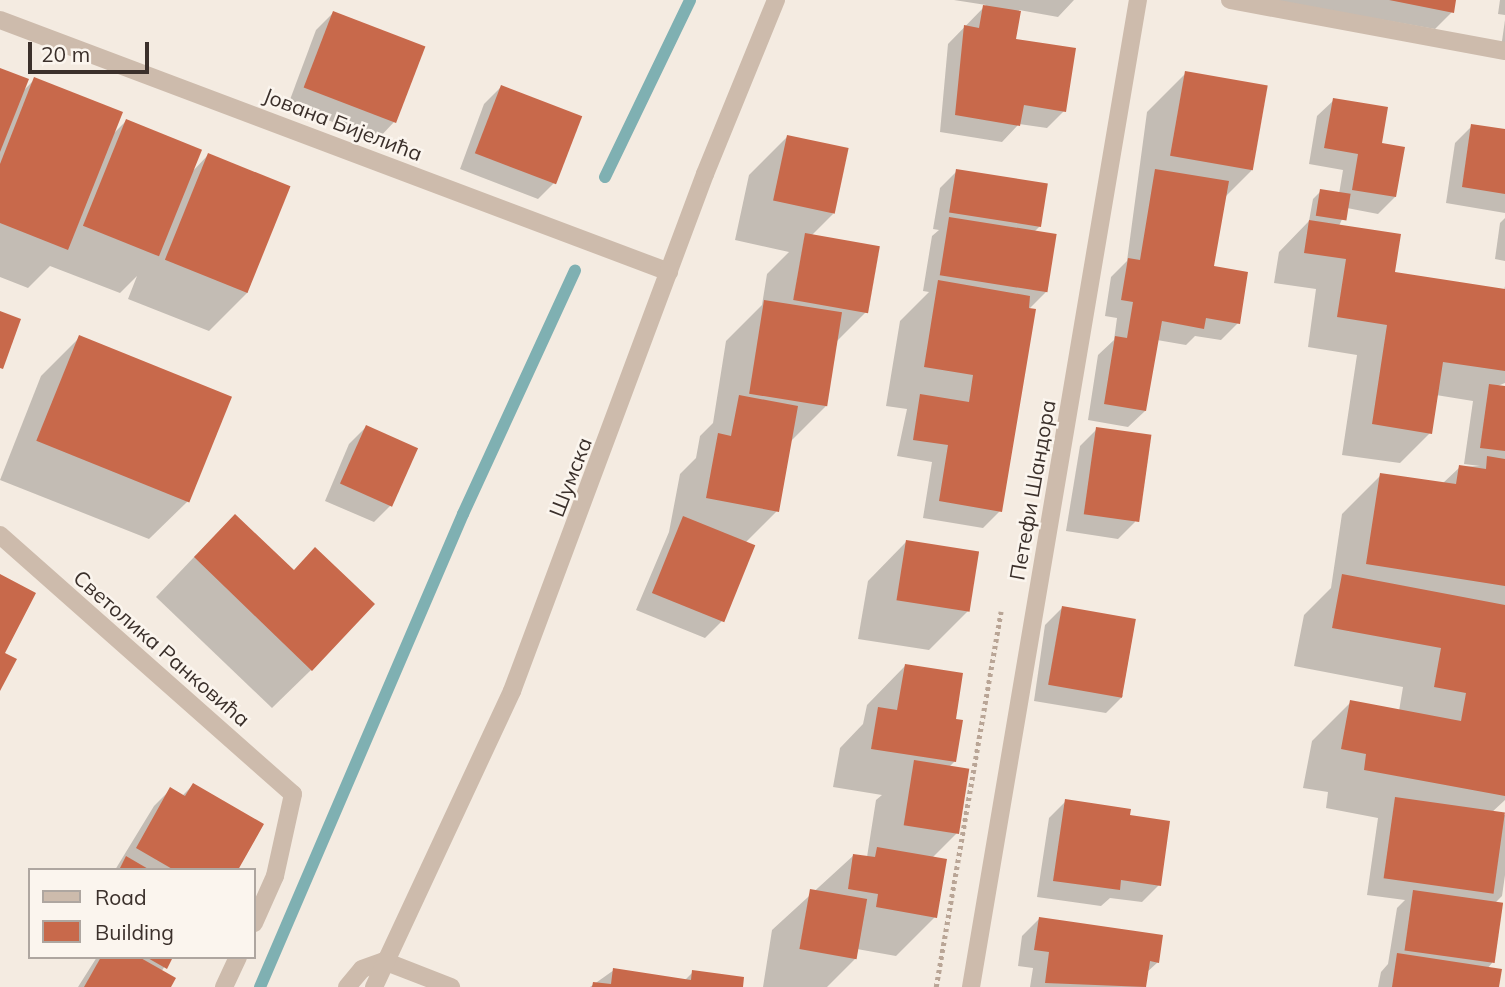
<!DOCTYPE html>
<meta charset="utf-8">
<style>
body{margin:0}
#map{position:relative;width:1505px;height:987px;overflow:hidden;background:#f4ebe1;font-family:Mulish,sans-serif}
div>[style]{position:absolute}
.shadow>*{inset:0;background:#0003}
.stream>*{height:12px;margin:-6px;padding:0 6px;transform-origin:6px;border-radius:6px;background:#7fb0b2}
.building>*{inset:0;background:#c8694b;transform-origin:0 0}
.path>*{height:4.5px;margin-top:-2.25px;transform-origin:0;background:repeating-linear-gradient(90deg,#b9a596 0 3.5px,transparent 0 7px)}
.service>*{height:18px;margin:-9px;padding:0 9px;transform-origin:9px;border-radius:9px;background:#cdbbac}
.minor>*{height:18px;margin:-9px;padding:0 9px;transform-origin:9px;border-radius:9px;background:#cdbbac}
span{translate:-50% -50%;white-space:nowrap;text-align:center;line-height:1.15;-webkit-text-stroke:5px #fbf5ee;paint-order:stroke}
.street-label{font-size:21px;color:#3b302b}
.legend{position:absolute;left:28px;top:868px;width:228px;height:91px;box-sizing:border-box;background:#fbf5ee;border:2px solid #aea6a0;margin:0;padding:9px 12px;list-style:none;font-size:21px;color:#3b302b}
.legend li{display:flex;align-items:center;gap:14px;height:35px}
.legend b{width:35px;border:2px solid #aea6a0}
.scale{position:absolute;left:28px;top:42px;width:121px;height:32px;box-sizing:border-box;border:4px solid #3b302b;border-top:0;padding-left:9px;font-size:21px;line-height:24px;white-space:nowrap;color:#3b302b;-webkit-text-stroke:5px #fbf5ee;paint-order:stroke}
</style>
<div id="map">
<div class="shadow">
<i style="clip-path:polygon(954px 0,1074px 0,1058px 17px,1019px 10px,1014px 40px,1064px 111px,1047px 128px,1019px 124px,1002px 142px,940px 132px,948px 44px,986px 5px)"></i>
<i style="clip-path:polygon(1270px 0,1454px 0,1452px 12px,1435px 29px)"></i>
<i style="clip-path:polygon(1500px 0,1505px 0,1505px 15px,1498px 14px)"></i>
<i style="clip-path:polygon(333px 13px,394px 122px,378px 139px,288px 105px,316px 30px)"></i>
<i style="clip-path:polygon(1505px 20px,1505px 48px,1501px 48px)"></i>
<i style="clip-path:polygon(0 70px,22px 92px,35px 79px,112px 135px,126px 121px,191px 173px,208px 155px,248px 292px,209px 331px,128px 299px,137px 276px,120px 293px,50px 266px,28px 288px,0 277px)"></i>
<i style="clip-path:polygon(1186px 73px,1253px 169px,1224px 198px,1212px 268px,1238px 323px,1221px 340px,1195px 336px,1186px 345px,1157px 340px,1145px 411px,1128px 427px,1088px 420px,1098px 355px,1114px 340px,1117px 318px,1105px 316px,1111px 277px,1127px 261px,1147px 112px)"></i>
<i style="clip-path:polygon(501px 87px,555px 182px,538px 199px,460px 169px,484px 104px)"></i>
<i style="clip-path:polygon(1334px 100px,1380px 144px,1395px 197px,1378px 214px,1347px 208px,1339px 226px,1393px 274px,1504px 291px,1505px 286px,1505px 383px,1495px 387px,1505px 388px,1505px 800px,1491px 813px,1505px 815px,1505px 875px,1502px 896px,1494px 904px,1492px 963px,1487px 969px,1497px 987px,1378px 987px,1381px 972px,1388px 964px,1397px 908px,1405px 900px,1367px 895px,1378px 818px,1326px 808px,1328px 792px,1303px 788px,1312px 741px,1351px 702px,1399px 711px,1403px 687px,1294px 666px,1304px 615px,1331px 588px,1342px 514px,1381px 475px,1442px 484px,1460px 467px,1480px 466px,1464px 464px,1473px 401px,1436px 395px,1430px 433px,1400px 463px,1342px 455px,1357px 355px,1308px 347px,1316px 289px,1274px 283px,1279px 252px,1309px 221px,1313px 199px,1321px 191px,1339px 194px,1343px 170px,1309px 164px,1317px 116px)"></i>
<i style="clip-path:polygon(1472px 126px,1505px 131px,1505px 213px,1446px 203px,1455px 143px)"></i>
<i style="clip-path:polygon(788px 136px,833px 214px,811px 236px,867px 311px,836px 342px,826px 406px,790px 442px,777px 511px,745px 543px,722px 621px,705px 638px,636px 610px,669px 532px,680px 474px,696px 458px,700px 436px,713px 423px,726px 341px,762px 305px,767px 274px,789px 252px,735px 240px,749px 175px)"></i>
<i style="clip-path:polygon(957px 171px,1040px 226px,1033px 233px,1046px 292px,1028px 310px,1000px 511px,983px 528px,923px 518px,932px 462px,897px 456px,907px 409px,886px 406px,900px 321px,929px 292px,923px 291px,932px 236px,939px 230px,933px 229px,940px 188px)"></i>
<i style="clip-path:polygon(1505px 218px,1505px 261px,1495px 259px,1500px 223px)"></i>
<i style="clip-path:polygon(80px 337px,188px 501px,149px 539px,0 480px,41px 376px)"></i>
<i style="clip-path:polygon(366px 427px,416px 448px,391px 505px,374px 522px,325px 501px,349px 444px)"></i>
<i style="clip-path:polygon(1097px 429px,1135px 522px,1118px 539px,1066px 531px,1080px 446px)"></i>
<i style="clip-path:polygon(906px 542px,968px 611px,929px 650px,858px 639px,868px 581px)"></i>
<i style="clip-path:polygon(196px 555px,293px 572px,311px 670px,272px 708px,156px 597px)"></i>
<i style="clip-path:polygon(1062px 608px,1123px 696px,1106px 713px,1034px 701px,1045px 625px)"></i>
<i style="clip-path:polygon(905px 666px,954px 721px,955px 761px,949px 767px,957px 833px,932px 858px,935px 917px,896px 956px,857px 949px,856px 958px,827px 987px,763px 987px,772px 930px,854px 855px,867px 857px,876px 800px,882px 795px,833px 787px,840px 748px,863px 724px,867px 705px)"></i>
<i style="clip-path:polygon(193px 785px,236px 870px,115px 870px,154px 806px,171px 789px,182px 796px)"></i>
<i style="clip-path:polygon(1066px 801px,1128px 817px,1159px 885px,1142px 902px,1110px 898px,1101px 906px,1037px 897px,1049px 818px)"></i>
<i style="clip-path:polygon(1039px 919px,1158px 962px,1146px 973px,1144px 987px,1030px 987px,1033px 968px,1018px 966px,1022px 936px)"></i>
<i style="clip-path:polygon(97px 957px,171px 957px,161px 972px,169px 987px,78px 987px)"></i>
<i style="clip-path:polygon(614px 970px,684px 981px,693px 972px,741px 987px,590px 987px)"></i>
</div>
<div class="stream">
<i style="left:605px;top:177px;width:196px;rotate:-64.3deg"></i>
<i style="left:260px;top:987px;width:515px;rotate:-66.77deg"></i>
<i style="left:463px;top:514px;width:268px;rotate:-65.3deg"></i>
</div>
<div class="building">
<i style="clip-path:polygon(1389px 0,1456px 0,1454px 13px)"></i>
<i style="clip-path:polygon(983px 5px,1021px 11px,1016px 39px,1076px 48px,1066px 112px,1024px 105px,1020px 126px,955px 115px,964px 25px,979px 28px)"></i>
<i style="left:333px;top:11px;width:99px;height:82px;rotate:21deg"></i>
<i style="clip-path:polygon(0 68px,29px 79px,0 152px)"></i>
<i style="left:1185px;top:71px;width:84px;height:86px;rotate:10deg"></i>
<i style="clip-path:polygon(34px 77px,123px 112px,68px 250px,0 223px,0 164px)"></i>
<i style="left:501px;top:85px;width:87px;height:73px;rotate:21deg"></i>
<i style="clip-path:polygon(1333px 98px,1388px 107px,1382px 143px,1405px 147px,1396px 197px,1352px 190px,1358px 154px,1324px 148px)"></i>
<i style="left:126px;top:119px;width:82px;height:115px;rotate:22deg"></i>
<i style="clip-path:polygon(1471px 124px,1505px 129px,1505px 194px,1462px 187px)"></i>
<i style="left:787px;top:135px;width:63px;height:67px;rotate:12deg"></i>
<i style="left:208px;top:153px;width:89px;height:115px;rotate:22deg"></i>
<i style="left:956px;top:169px;width:93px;height:44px;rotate:9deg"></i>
<i style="clip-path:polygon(1155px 169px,1229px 181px,1214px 266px,1248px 272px,1240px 324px,1206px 318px,1204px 329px,1162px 321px,1146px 411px,1104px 404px,1115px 336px,1127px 338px,1133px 302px,1121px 300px,1128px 258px,1140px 260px)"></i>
<i style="left:1320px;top:189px;width:31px;height:27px;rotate:9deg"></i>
<i style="left:949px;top:217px;width:109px;height:59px;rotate:9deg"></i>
<i style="clip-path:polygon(1309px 220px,1401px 234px,1395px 272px,1505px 289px,1505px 371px,1443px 362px,1432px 434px,1372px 424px,1387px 325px,1337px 317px,1346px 259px,1304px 253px)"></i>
<i style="left:805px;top:233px;width:76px;height:68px;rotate:10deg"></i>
<i style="clip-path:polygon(938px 280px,1030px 296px,1029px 308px,1036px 309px,1002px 512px,939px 501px,948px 445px,913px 440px,920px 394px,969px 402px,973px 375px,924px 367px)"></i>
<i style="left:764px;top:300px;width:79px;height:95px;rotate:9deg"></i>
<i style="clip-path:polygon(0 311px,21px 319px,3px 369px,0 368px)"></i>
<i style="left:79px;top:335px;width:165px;height:114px;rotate:22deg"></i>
<i style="clip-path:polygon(1489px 384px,1505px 386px,1505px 451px,1480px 448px)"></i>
<i style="clip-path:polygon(739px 395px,798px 406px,779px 512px,706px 498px,718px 433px,731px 436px)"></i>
<i style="left:366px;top:425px;width:57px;height:64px;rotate:24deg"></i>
<i style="left:1096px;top:427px;width:56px;height:88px;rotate:8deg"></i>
<i style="clip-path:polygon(1487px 456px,1505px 459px,1505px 586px,1366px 564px,1380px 473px,1456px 484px,1459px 465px,1486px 469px)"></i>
<i style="clip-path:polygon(235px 514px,294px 570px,315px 547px,375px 604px,312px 671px,194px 557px)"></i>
<i style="left:683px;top:516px;width:78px;height:83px;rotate:22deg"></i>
<i style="left:906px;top:540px;width:74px;height:61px;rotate:9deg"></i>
<i style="clip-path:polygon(0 574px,36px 593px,5px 653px,17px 659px,0 691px)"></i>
<i style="clip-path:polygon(1342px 574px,1505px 605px,1505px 796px,1364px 770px,1366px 754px,1341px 749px,1350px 700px,1461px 721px,1466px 693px,1434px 687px,1441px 648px,1332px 628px)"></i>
<i style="left:1062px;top:606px;width:75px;height:80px;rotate:10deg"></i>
<i style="clip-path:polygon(905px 664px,963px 673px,956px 719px,963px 720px,956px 762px,871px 749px,878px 707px,897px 710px)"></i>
<i style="left:914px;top:760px;width:56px;height:66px;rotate:9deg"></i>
<i style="clip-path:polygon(193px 783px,264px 824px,238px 870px,174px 870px,136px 848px,170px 787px,185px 796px)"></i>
<i style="left:1395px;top:797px;width:111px;height:82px;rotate:8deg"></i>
<i style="clip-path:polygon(1065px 799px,1131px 809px,1130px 815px,1170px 821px,1161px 886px,1121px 880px,1120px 890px,1053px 881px)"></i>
<i style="clip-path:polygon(877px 847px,947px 859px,937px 918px,876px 907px,878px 894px,848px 889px,853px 854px,875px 857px)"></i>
<i style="clip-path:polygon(126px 856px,150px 870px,119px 870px)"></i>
<i style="left:810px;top:889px;width:58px;height:61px;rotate:10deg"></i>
<i style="left:1413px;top:890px;width:91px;height:61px;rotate:8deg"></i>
<i style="clip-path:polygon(1039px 917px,1163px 935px,1159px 963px,1150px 961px,1146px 987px,1045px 983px,1049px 952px,1034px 950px)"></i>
<i style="clip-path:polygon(1397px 953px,1502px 969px,1499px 987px,1392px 987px)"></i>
<i style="clip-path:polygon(101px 957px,139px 957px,176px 978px,171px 987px,84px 987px)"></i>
<i style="clip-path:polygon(146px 957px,173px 957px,167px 969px)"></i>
<i style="clip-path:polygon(613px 968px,691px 980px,692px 970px,744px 977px,743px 987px,592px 987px,593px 982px,611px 984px)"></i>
</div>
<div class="path">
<i style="left:936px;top:987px;width:381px;rotate:-80.2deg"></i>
</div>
<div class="service">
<i style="left:0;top:535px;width:391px;rotate:41.5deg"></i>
<i style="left:347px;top:987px;width:23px;rotate:-50deg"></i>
<i style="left:362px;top:969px;width:23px;rotate:-20deg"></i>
<i style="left:384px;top:961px;width:72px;rotate:21.2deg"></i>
</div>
<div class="minor">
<i style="left:1230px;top:0;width:280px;rotate:10.5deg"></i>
<i style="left:0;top:20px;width:715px;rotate:20.64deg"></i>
<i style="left:254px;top:923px;width:51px;rotate:-65.9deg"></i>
<i style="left:275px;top:876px;width:84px;rotate:-77.6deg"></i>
<i style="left:224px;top:987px;width:33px;rotate:-65deg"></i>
<i style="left:374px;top:987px;width:327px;rotate:-65deg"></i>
<i style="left:512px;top:691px;width:552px;rotate:-69.53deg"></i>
<i style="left:705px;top:174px;width:188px;rotate:-67.8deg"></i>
<i style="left:971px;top:987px;width:1001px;rotate:-80.4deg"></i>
</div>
<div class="street-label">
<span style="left:343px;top:124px;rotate:21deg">Јована Бијелића</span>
<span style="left:570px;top:477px;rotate:-69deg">Шумска</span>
<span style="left:1032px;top:490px;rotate:-80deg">Петефи Шандора</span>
<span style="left:162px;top:648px;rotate:41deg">Светолика Ранковића</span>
</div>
<ul class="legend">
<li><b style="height:9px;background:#cdbbac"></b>Road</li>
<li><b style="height:19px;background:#c8694b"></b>Building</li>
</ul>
<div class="scale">20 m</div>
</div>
